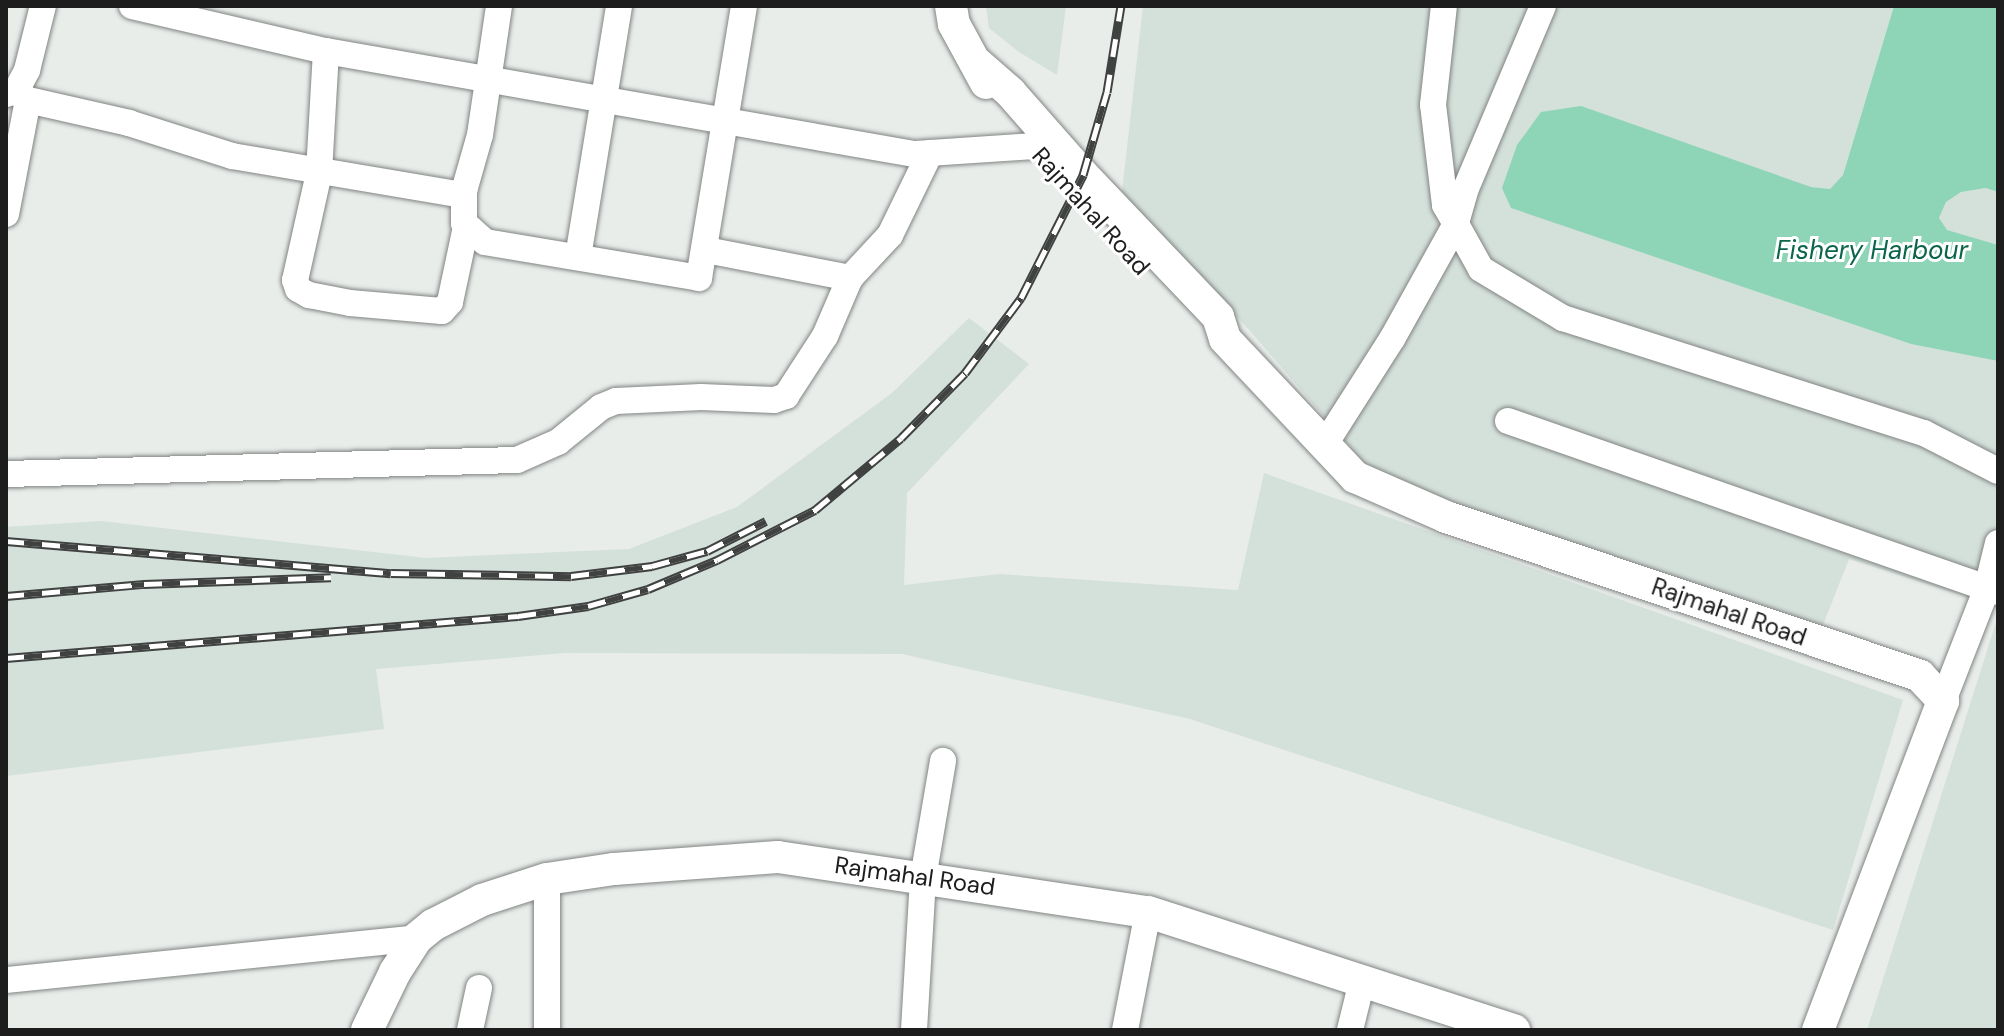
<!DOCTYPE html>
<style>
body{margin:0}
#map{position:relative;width:2004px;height:1036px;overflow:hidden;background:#e8edea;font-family:"DM Sans",sans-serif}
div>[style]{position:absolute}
.built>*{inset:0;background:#d4e0da}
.water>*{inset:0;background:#8ed4b6}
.roads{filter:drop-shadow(0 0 2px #818483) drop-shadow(0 0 2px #818483)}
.minor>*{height:26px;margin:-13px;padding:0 13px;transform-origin:13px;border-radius:13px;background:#fff}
.major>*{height:32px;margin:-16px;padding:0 16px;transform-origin:16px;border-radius:16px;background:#fff}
.rail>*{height:9px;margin-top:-4.5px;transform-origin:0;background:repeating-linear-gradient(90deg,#fff 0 18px,#404241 0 36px);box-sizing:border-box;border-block:2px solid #404241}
span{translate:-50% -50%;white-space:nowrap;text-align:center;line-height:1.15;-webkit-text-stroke:6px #fff;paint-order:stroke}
.street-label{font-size:24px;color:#1c1d1c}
.water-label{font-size:26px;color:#0b654a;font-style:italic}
.frame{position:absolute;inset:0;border:8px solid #1c1d1c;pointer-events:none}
</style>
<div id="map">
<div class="built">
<i style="clip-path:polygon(986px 6px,1066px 6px,1057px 75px,1019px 52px,989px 28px)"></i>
<i style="clip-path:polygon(1143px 6px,1894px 6px,1843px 175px,1830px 189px,1811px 187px,1512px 208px,1911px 344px,1998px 361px,1998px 607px,1849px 559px,1821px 630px,1422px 494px,1362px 461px,1251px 332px,1122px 192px)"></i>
<i style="clip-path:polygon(1987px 188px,1998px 192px,1998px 245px,1946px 230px,1939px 218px,1946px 202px,1961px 192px)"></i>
<i style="clip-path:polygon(969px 318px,1029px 364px,907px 493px,904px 585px,999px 574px,1238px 590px,1264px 473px,1903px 700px,1833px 930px,1190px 719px,902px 654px,565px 653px,376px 669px,384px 729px,6px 776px,6px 527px,101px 521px,426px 558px,629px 549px,737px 507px,892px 393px)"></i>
<i style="clip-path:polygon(1998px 616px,1998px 1030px,1867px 1030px)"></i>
</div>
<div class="water">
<i style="clip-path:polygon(1894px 6px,1998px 6px,1998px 192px,1986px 188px,1961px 192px,1946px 202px,1939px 218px,1947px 230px,1998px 245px,1998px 361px,1911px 344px,1511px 208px,1502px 188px,1517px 145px,1541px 112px,1581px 106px,1811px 187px,1830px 189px,1843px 175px)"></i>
</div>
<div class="roads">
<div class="minor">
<i style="left:132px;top:6px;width:199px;rotate:13.1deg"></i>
<i style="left:326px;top:51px;width:597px;rotate:9.94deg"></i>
<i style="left:914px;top:154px;width:119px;rotate:-3.8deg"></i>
<i style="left:1543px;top:6px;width:198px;rotate:112.9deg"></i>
<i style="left:1466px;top:188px;width:37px;rotate:106deg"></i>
<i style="left:1456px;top:224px;width:51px;rotate:60.9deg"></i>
<i style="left:1481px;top:269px;width:96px;rotate:30.9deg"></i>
<i style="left:1563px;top:318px;width:379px;rotate:17.7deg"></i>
<i style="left:1924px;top:433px;width:83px;rotate:27.2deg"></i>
<i style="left:326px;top:51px;width:122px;rotate:93.3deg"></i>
<i style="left:319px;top:173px;width:110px;rotate:102.6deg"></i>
<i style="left:295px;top:280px;width:9px;rotate:72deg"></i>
<i style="left:298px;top:289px;width:13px;rotate:29deg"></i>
<i style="left:309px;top:295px;width:42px;rotate:11deg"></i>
<i style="left:350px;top:303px;width:92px;rotate:5deg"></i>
<i style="left:442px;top:311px;width:12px;rotate:-48deg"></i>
<i style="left:450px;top:302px;width:77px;rotate:-78deg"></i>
<i style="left:16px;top:91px;width:24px;rotate:-62deg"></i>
<i style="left:27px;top:70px;width:66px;rotate:-76deg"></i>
<i style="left:6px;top:94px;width:10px;rotate:-17deg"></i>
<i style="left:16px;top:91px;width:15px;rotate:37deg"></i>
<i style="left:28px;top:100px;width:104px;rotate:12.8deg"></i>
<i style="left:129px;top:123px;width:108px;rotate:17.8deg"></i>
<i style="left:232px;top:156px;width:228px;rotate:9.6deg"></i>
<i style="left:457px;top:194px;width:8px;rotate:-23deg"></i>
<i style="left:464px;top:191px;width:58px;rotate:-74.1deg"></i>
<i style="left:480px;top:135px;width:130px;rotate:-81.6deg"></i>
<i style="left:464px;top:191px;width:32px;rotate:90deg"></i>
<i style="left:464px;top:223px;width:28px;rotate:42deg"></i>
<i style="left:485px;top:242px;width:217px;rotate:9.5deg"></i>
<i style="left:699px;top:278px;width:276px;rotate:-80.6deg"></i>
<i style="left:6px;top:214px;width:116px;rotate:-79.1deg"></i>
<i style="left:706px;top:250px;width:147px;rotate:11deg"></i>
<i style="left:578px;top:257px;width:254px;rotate:-80.7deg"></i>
<i style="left:1508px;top:421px;width:507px;rotate:19.22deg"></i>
<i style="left:1987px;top:588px;width:121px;rotate:111.3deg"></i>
<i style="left:1325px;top:444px;width:125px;rotate:-57.5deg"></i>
<i style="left:1392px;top:339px;width:132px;rotate:-60.9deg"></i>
<i style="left:1456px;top:224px;width:22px;rotate:-120deg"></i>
<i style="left:1445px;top:205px;width:101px;rotate:-96.8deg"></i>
<i style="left:1433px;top:105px;width:100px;rotate:-83.7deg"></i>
<i style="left:6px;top:474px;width:511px;rotate:-1.57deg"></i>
<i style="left:517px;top:460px;width:45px;rotate:-23.7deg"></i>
<i style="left:558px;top:442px;width:55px;rotate:-39.1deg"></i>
<i style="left:601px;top:407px;width:16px;rotate:-22deg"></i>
<i style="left:616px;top:401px;width:85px;rotate:-2.7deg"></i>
<i style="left:701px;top:397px;width:73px;rotate:2.4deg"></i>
<i style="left:774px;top:400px;width:13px;rotate:-18deg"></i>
<i style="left:786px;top:396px;width:72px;rotate:-57deg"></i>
<i style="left:825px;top:336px;width:63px;rotate:-66.7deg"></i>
<i style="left:850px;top:278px;width:59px;rotate:-47.1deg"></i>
<i style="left:890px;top:235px;width:91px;rotate:-64deg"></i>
<i style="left:1998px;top:543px;width:46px;rotate:103.7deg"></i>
<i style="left:1987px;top:588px;width:12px;rotate:20deg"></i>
<i style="left:547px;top:879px;width:151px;rotate:90deg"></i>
<i style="left:6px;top:980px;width:413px;rotate:-5.8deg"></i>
<i style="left:470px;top:1030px;width:43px;rotate:-77.9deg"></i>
<i style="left:914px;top:1030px;width:152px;rotate:-86.6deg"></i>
<i style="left:923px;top:878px;width:119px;rotate:-80.3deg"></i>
<i style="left:1125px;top:1030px;width:120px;rotate:-79deg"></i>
<i style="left:1350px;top:1030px;width:50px;rotate:-76.2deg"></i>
</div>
<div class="major">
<i style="left:951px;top:6px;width:18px;rotate:81deg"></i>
<i style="left:954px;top:24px;width:67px;rotate:61.5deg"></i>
<i style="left:978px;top:64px;width:43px;rotate:41.2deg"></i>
<i style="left:1010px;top:92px;width:111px;rotate:48.7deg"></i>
<i style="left:1083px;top:175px;width:196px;rotate:46.4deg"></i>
<i style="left:1218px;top:317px;width:23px;rotate:72deg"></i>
<i style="left:1225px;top:339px;width:190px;rotate:46.7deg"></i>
<i style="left:1355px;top:477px;width:99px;rotate:23.7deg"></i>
<i style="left:1446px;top:517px;width:500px;rotate:18.5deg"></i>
<i style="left:1920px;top:676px;width:34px;rotate:47deg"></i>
<i style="left:1943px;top:701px;width:352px;rotate:110.8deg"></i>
<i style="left:367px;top:1030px;width:64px;rotate:-64.2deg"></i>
<i style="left:395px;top:972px;width:40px;rotate:-57.1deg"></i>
<i style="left:417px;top:938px;width:21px;rotate:-39deg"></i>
<i style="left:433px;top:925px;width:55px;rotate:-27deg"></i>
<i style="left:482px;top:900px;width:68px;rotate:-17.9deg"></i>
<i style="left:547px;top:879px;width:68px;rotate:-8.5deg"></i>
<i style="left:614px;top:869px;width:164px;rotate:-4.2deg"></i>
<i style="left:778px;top:857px;width:374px;rotate:8.5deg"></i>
<i style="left:1148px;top:912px;width:385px;rotate:17.9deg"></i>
</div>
</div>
<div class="rail">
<i style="left:6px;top:541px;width:386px;rotate:4.8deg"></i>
<i style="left:391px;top:573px;width:180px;rotate:1deg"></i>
<i style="left:571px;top:576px;width:82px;rotate:-7deg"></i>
<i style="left:652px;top:566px;width:57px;rotate:-15.3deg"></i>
<i style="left:707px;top:551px;width:66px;rotate:-27deg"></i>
<i style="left:6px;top:596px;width:139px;rotate:-5deg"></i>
<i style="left:144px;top:584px;width:187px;rotate:-2.1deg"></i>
<i style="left:6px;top:658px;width:514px;rotate:-4.69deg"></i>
<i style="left:518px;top:616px;width:71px;rotate:-8.1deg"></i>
<i style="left:588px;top:606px;width:62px;rotate:-15.8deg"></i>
<i style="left:648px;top:589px;width:75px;rotate:-22.8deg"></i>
<i style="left:717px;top:560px;width:110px;rotate:-27deg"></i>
<i style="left:815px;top:510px;width:112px;rotate:-39.9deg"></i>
<i style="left:901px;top:438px;width:91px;rotate:-45.4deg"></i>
<i style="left:965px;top:373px;width:94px;rotate:-53.3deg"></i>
<i style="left:1021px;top:298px;width:138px;rotate:-63.2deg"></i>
<i style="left:1083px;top:175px;width:86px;rotate:-73.9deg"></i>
<i style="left:1107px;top:92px;width:87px;rotate:-80.8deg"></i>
</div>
<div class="street-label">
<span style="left:1091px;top:211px;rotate:48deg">Rajmahal Road</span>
<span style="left:1729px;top:612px;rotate:19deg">Rajmahal Road</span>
<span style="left:915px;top:876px;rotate:8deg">Rajmahal Road</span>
</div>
<div class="water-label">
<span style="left:1872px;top:251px">Fishery Harbour</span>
</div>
<div class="frame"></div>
</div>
